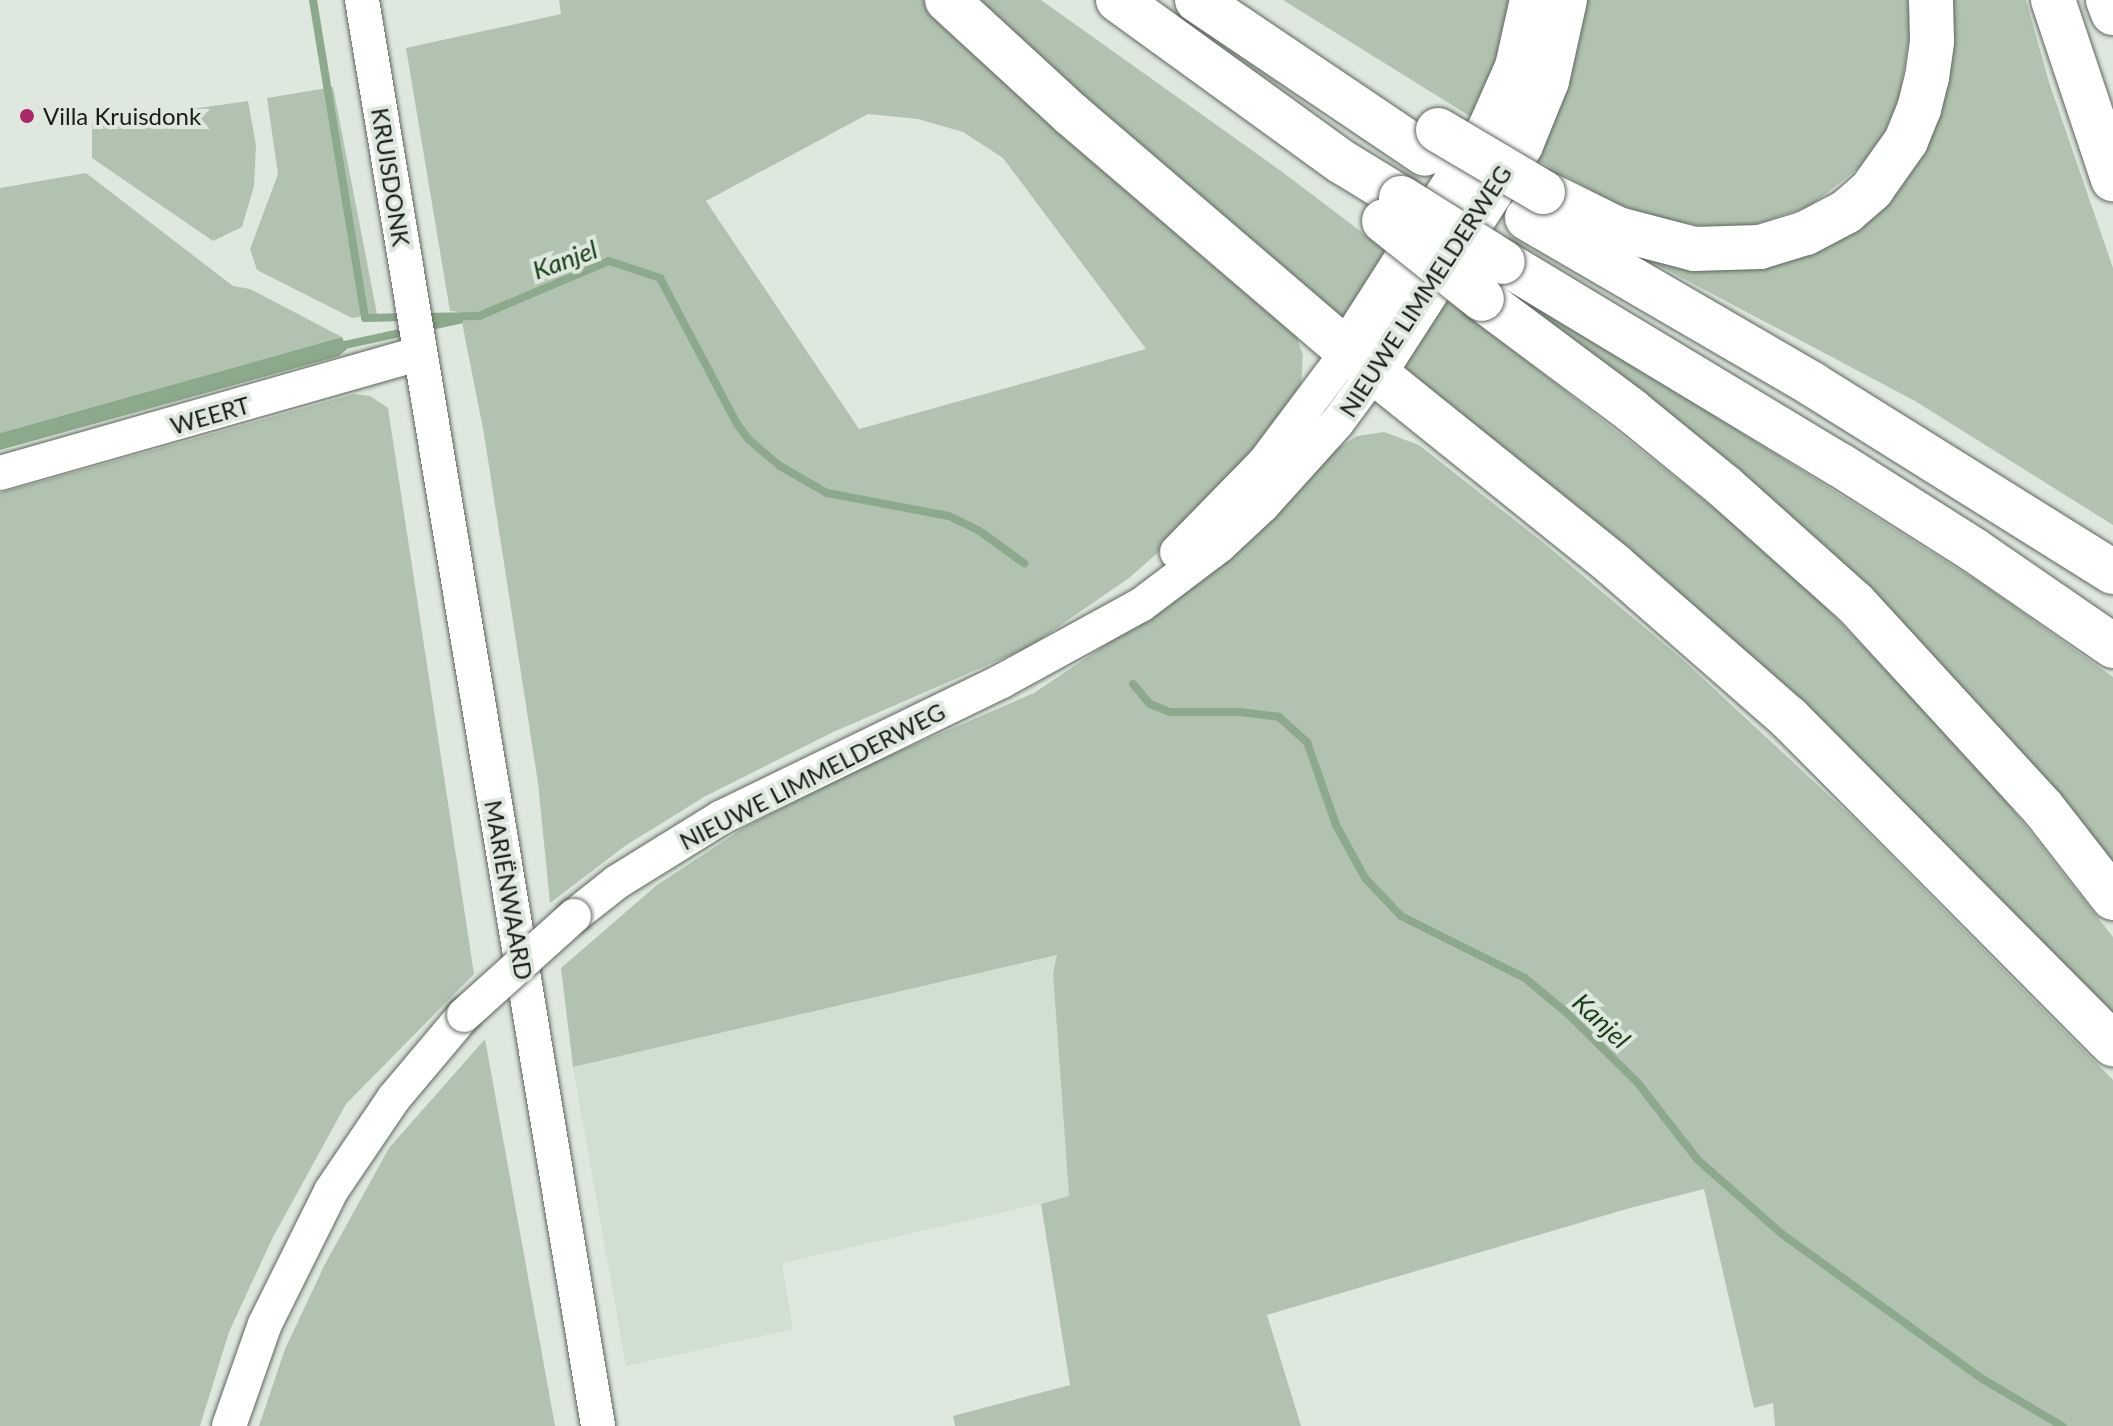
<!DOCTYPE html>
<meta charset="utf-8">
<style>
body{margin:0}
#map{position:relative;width:2113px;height:1426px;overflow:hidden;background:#dee8de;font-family:Lato,sans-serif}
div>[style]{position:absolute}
.built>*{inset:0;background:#d0dfcf}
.green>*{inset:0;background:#b1c3b0}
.water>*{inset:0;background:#8da98b}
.stream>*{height:8px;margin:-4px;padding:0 4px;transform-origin:4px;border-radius:4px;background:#8da98b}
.roads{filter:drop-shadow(0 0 2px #5e665d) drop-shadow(0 0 2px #5e665d)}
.minor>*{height:34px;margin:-17px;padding:0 17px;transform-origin:17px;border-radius:17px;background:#fff}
.major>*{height:44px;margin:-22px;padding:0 22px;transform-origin:22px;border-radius:22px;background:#fff}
.highway>*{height:44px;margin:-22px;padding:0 22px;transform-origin:22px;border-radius:22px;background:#fff}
.bridges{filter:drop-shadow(0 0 2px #5e665d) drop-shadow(0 0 2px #5e665d)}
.minor-bridge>*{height:34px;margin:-17px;padding:0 17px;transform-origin:17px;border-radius:17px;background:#fff}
.highway-bridge>*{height:44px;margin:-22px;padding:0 22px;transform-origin:22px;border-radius:22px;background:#fff}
.dots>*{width:22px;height:22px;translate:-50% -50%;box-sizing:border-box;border:4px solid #dee8de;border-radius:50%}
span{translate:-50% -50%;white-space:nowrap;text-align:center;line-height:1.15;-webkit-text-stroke:8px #dee8de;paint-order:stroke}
.poi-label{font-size:24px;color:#191c18}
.left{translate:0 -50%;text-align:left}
.street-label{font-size:24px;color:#191c18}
.water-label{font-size:26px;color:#174118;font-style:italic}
</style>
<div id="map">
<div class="built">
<i style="clip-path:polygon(1057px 955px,1053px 973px,1069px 1197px,782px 1263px,793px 1329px,626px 1366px,573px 1067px)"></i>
</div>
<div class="green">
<i style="clip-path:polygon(evenodd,559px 0,926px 0,1197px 252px,1295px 332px,1303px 355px,1301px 386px,1219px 499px,1129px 578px,1029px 647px,831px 733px,704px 797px,625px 846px,550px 903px,538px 783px,484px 434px,460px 312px,450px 311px,406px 48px,561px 14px,559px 0,868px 114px,918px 119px,963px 132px,1003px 158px,1146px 349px,859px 429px,706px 201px,868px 114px)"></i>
<i style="clip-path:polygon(977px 0,1041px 0,1281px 171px,1388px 252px,1340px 321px,1156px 163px)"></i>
<i style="clip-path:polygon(1283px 0,1521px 0,1484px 125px)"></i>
<i style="clip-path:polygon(1584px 0,1908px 0,1910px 34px,1899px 100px,1884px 133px,1861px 166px,1810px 206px,1753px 225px,1704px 226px,1659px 219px,1616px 204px,1532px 157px)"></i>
<i style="clip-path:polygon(1949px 0,2026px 0,2049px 82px,2113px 268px,2113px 525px,1915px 401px,1616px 243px,1845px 232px)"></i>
<i style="clip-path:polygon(333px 87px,377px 314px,352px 318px,257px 270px,250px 249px,278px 174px,267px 98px)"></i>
<i style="clip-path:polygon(248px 101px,256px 145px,254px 186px,242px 227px,213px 241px,92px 158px,92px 123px)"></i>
<i style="clip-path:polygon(86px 173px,233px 286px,250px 289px,342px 337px,0 433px,0 188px)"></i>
<i style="clip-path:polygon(1504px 283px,1985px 586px,2113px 677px,2113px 885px,1894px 626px,1498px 295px)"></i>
<i style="clip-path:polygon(1446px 297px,1756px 541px,1813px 594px,1981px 769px,2113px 937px,2113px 1017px,1411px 378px,1403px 361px)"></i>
<i style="clip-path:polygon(354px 394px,370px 396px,388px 408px,474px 974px,346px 1104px,272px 1239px,229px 1332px,200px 1426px,0 1426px,0 493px)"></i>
<i style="clip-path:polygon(1384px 432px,1419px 445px,1545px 544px,1682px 659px,1853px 818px,2113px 1080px,2113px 1426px,1775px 1426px,1773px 1403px,1754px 1408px,1704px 1189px,1630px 1208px,1267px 1315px,1301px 1426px,955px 1426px,953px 1416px,1070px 1385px,1041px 1204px,1069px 1196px,1053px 973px,1057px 955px,573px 1067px,561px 968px,657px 885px,742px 829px,856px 770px,1034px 693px,1202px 580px,1332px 452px,1357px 436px)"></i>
<i style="clip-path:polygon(485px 1039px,555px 1426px,259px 1426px,285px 1349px,325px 1264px,389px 1148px)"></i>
</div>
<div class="water">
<i style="clip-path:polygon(342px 337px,347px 349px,339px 356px,0 450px,0 433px)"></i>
</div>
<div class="stream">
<i style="left:313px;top:0;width:322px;rotate:80.7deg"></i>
<i style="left:365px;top:318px;width:41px;rotate:-1.4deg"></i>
<i style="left:423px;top:317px;width:56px;rotate:-1deg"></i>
<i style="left:479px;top:316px;width:141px;rotate:-22.9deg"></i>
<i style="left:609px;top:261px;width:54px;rotate:18.4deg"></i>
<i style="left:660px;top:278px;width:165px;rotate:62.2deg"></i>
<i style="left:737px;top:424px;width:20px;rotate:53deg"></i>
<i style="left:749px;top:440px;width:40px;rotate:40deg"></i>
<i style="left:780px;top:466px;width:54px;rotate:29.9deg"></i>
<i style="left:827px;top:493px;width:124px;rotate:10.7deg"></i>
<i style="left:949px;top:516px;width:32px;rotate:26deg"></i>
<i style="left:978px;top:530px;width:57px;rotate:35.7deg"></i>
<i style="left:426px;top:327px;width:34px;rotate:-12deg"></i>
<i style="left:336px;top:347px;width:75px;rotate:-12.4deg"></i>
<i style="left:1133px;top:684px;width:26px;rotate:50deg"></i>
<i style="left:1150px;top:704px;width:22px;rotate:22deg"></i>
<i style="left:1170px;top:712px;width:70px"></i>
<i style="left:1240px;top:712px;width:39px;rotate:7deg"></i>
<i style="left:1279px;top:717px;width:38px;rotate:42deg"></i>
<i style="left:1307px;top:742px;width:88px;rotate:70.7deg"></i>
<i style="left:1336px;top:825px;width:60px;rotate:61.3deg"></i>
<i style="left:1365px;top:878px;width:52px;rotate:46.5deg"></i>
<i style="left:1401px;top:916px;width:139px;rotate:26.6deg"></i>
<i style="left:1525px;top:978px;width:56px;rotate:39.9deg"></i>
<i style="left:1568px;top:1014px;width:97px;rotate:44.6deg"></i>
<i style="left:1637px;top:1082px;width:99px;rotate:52deg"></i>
<i style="left:1698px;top:1160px;width:112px;rotate:41.4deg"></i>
<i style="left:1782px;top:1234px;width:249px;rotate:35.9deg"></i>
<i style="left:1984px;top:1380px;width:91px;rotate:30.5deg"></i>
</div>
<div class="roads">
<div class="minor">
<i style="left:362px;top:0;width:1445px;rotate:80.6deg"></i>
<i style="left:0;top:473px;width:436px;rotate:-15.9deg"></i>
<i style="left:1177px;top:552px;width:124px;rotate:-45.7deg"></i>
<i style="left:1264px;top:463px;width:140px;rotate:-53.1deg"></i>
<i style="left:574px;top:916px;width:55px;rotate:-38.3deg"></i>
<i style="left:617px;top:882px;width:123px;rotate:-31.8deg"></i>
<i style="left:722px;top:817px;width:311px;rotate:-25.9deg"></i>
<i style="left:1002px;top:681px;width:158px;rotate:-28.7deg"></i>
<i style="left:1141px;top:605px;width:98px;rotate:-37.1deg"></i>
<i style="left:1219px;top:546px;width:59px;rotate:-42.9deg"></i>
<i style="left:1262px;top:506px;width:112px;rotate:-47.9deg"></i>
<i style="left:1337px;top:423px;width:62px;rotate:-53.5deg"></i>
<i style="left:229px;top:1426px;width:108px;rotate:-70.6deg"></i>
<i style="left:265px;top:1324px;width:148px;rotate:-63.6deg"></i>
<i style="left:331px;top:1191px;width:112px;rotate:-55.9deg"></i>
<i style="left:394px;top:1098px;width:109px;rotate:-49.9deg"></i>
</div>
<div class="major">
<i style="left:1348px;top:351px;width:264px;rotate:-57.5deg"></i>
<i style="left:1490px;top:128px;width:67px;rotate:-66.1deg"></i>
<i style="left:1517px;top:67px;width:69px;rotate:-77.4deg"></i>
<i style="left:1374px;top:373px;width:271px;rotate:-57.2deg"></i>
<i style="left:1521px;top:145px;width:69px;rotate:-67.9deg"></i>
<i style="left:1547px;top:81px;width:83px;rotate:-77.5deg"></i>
</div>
<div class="highway">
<i style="left:947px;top:0;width:168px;rotate:42.6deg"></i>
<i style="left:1071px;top:114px;width:365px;rotate:40.6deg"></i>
<i style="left:1348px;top:351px;width:341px;rotate:38.8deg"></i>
<i style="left:1614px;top:565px;width:232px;rotate:41.2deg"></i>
<i style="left:1789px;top:718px;width:460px;rotate:45.2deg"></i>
<i style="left:1118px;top:0;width:276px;rotate:35.9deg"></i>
<i style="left:1342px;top:162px;width:69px;rotate:31.4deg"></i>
<i style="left:1197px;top:0;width:275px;rotate:34deg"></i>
<i style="left:2053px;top:0;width:189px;rotate:71.5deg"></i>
<i style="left:2108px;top:0;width:14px;rotate:69deg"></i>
<i style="left:1543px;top:192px;width:84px;rotate:26.3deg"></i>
<i style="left:1618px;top:229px;width:79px;rotate:14.7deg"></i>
<i style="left:1694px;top:249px;width:66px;rotate:-1.7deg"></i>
<i style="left:1760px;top:247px;width:48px;rotate:-16.9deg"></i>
<i style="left:1806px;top:233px;width:45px;rotate:-27.7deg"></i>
<i style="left:1846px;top:212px;width:35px;rotate:-41deg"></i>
<i style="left:1872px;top:189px;width:59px;rotate:-54.7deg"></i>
<i style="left:1906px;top:141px;width:35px;rotate:-68deg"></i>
<i style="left:1919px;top:109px;width:32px;rotate:-76deg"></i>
<i style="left:1927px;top:78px;width:37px;rotate:-82deg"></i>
<i style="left:1932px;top:41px;width:41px;rotate:-91.4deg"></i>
<i style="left:1527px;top:218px;width:330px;rotate:30.2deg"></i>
<i style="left:1812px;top:384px;width:355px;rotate:32deg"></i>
<i style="left:1503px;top:262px;width:393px;rotate:31.1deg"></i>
<i style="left:1840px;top:465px;width:159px;rotate:32.4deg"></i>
<i style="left:1974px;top:550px;width:169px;rotate:34.6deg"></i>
<i style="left:1482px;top:299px;width:187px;rotate:36.7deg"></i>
<i style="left:1632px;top:411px;width:119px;rotate:39.2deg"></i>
<i style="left:1724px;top:486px;width:176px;rotate:41.8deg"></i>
<i style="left:1855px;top:603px;width:278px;rotate:47.5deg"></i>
<i style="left:2043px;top:808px;width:114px;rotate:52.1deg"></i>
</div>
</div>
<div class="bridges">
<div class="minor-bridge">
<i style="left:464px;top:1015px;width:148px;rotate:-42deg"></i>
</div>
<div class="highway-bridge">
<i style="left:1438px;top:130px;width:122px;rotate:30.6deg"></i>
<i style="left:1401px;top:198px;width:120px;rotate:32.1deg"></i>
<i style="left:1384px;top:221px;width:125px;rotate:38.5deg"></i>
</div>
</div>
<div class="dots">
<i style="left:27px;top:116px;background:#ad276d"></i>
</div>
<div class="poi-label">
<span class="left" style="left:43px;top:116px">Villa Kruisdonk</span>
</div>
<div class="street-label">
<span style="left:391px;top:177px;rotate:81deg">KRUISDONK</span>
<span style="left:1425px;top:291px;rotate:-57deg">NIEUWE LIMMELDERWEG</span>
<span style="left:210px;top:415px;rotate:-16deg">WEERT</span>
<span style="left:812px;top:776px;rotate:-27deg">NIEUWE LIMMELDERWEG</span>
<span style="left:509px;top:890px;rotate:80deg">MARIËNWAARD</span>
</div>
<div class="water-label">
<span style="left:565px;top:260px;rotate:-20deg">Kanjel</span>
<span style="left:1601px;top:1021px;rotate:43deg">Kanjel</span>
</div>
</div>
